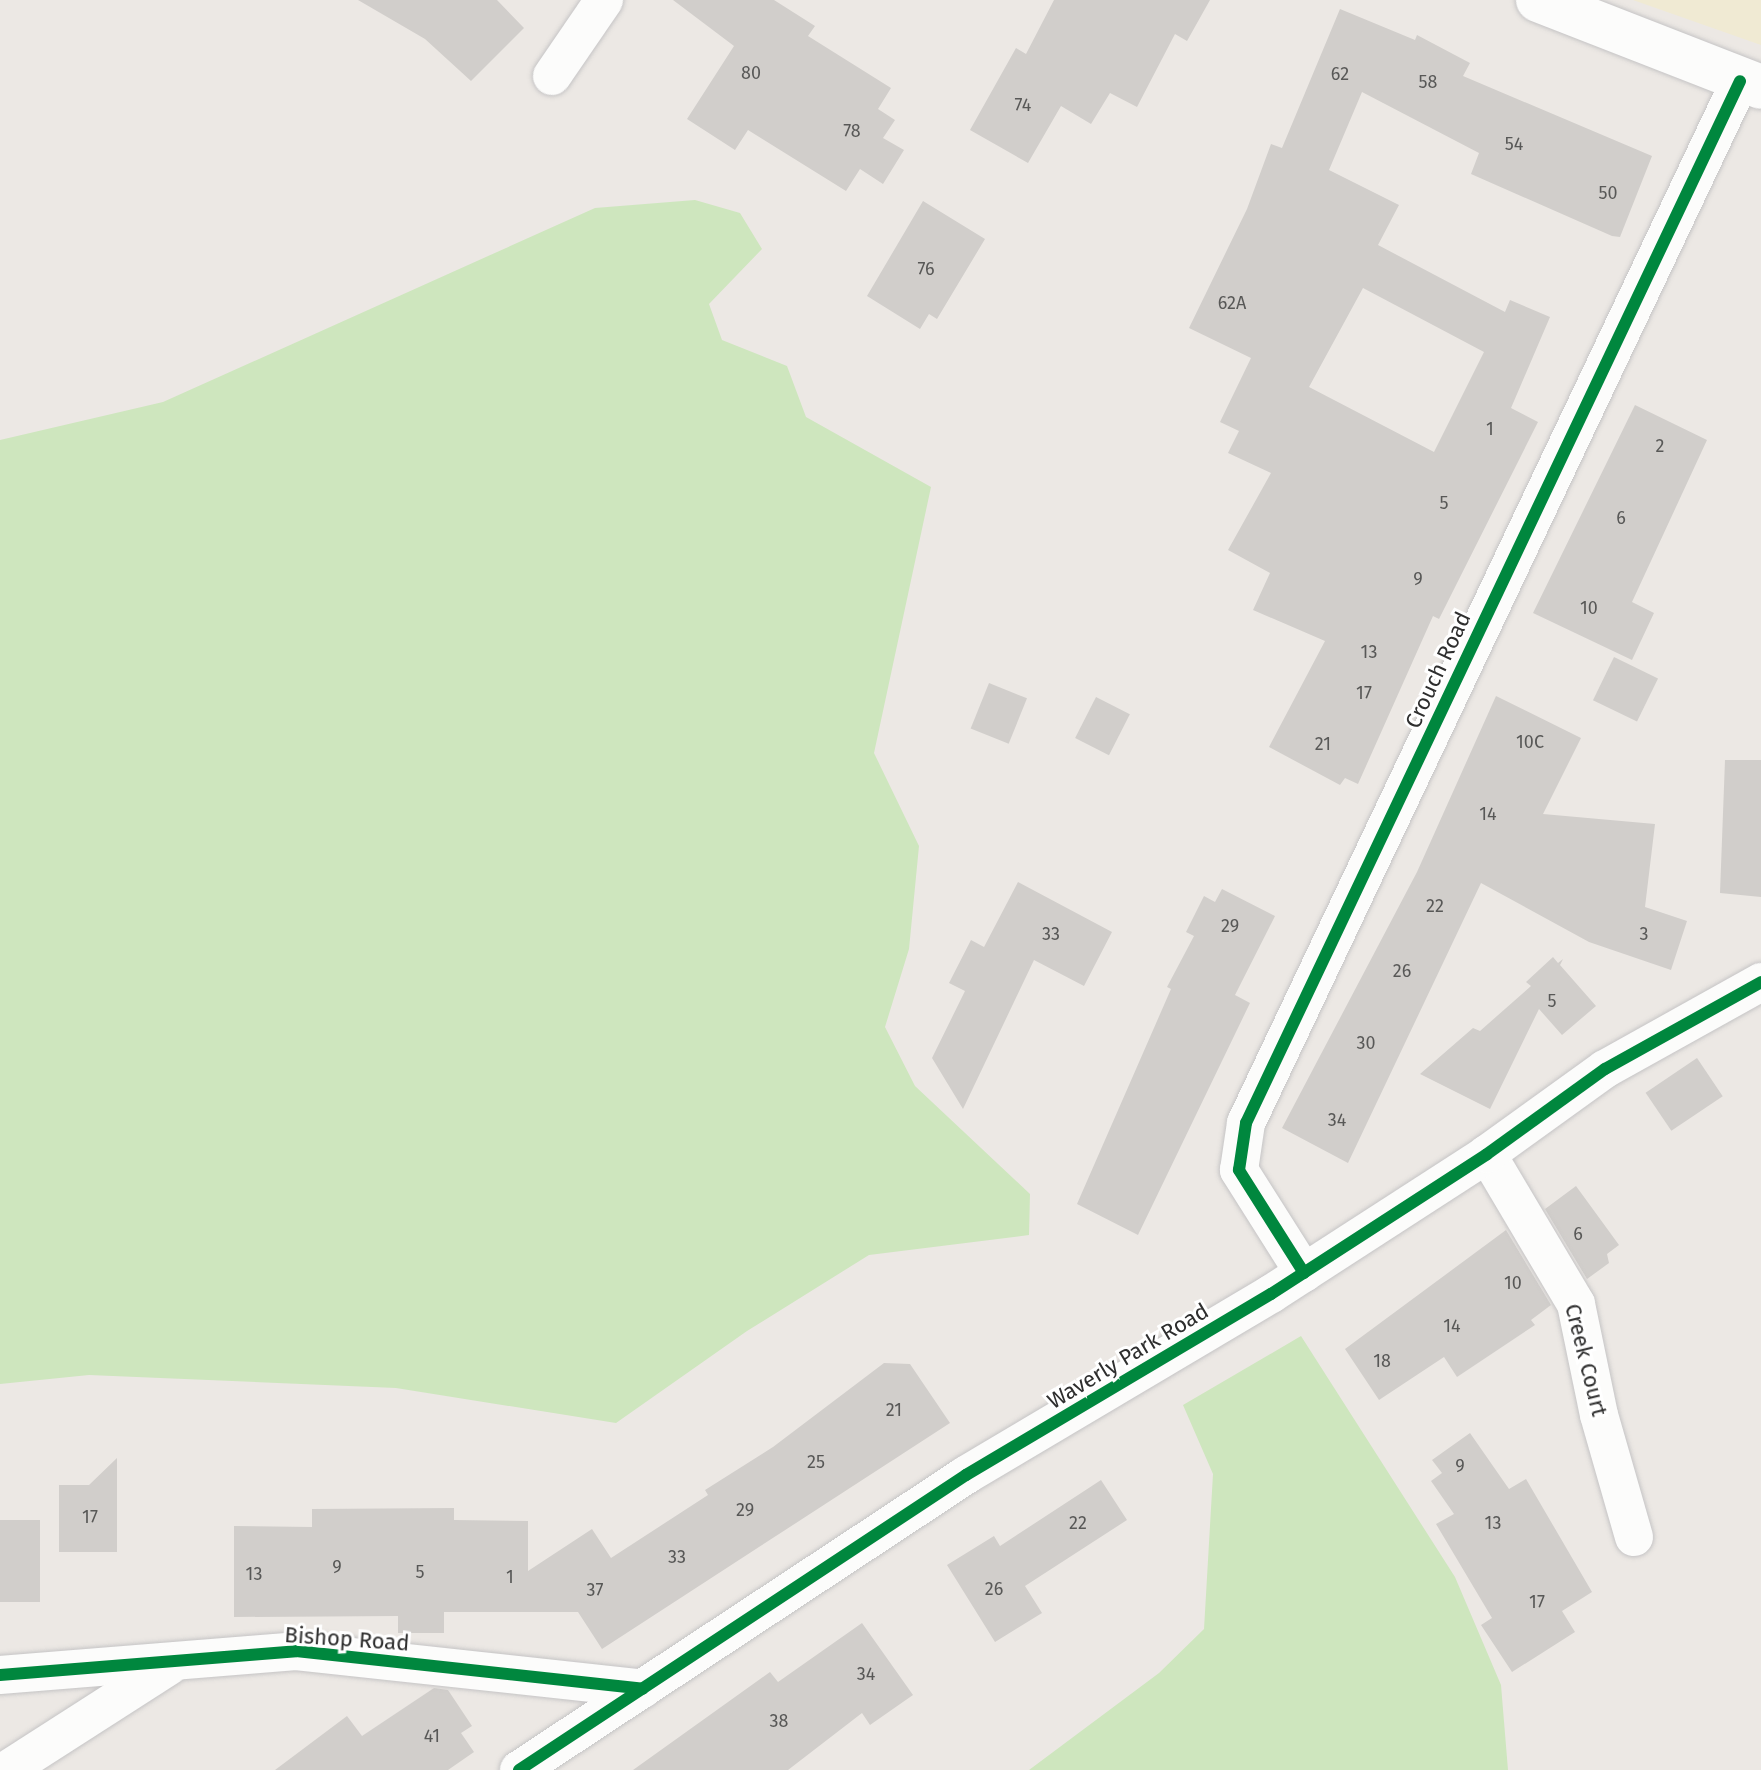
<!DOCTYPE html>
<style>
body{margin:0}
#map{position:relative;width:1761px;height:1770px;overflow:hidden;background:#ece8e4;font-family:"Fira Sans",sans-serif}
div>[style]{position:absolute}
.green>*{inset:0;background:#cee6be}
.sand>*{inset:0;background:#f0ead3}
.building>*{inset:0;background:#d1cecb;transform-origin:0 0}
.roads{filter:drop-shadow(0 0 2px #c5c4c5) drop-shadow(0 0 2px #c5c4c5)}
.minor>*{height:38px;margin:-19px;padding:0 19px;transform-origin:19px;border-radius:19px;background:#fcfcfb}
.secondary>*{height:44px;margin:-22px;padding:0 22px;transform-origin:22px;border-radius:22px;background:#fcfcfb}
.cycleway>*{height:12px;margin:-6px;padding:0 6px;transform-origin:6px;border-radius:6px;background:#00873e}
span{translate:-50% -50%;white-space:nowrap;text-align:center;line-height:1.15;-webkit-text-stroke:6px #fff;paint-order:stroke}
.number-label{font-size:18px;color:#585857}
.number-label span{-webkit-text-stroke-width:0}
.street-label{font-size:22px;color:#2e2e2e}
</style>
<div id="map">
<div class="green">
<i style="clip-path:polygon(695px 200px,740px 213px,762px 249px,709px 304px,722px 340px,787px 366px,806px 417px,931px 487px,874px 753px,919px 846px,909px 949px,885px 1027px,915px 1086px,1030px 1194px,1029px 1235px,869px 1255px,747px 1331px,616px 1423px,396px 1388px,89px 1375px,0 1384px,0 440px,163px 402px,595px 208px)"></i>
<i style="clip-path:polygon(1301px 1336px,1455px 1577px,1501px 1685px,1508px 1770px,1029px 1770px,1159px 1673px,1204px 1629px,1213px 1474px,1183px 1405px)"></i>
</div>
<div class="sand">
<i style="clip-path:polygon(1633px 0,1761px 0,1761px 45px)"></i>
</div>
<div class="building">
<i style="clip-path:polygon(358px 0,497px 0,524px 28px,471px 81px,425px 39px)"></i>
<i style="clip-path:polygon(673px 0,774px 0,815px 26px,808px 36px,891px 88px,878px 109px,895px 120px,883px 138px,904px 150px,883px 184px,860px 169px,846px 191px,748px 130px,735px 150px,687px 119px,734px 46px)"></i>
<i style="clip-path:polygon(1054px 0,1210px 0,1187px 41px,1175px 34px,1137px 107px,1110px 93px,1091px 124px,1061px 106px,1028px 163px,970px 130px,1016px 48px,1026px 54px)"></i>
<i style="clip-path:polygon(evenodd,1340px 9px,1415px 40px,1417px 35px,1470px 63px,1463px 76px,1652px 156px,1620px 237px,1612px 236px,1471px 174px,1479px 153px,1362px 92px,1329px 170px,1399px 205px,1378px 245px,1505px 312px,1510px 300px,1550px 317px,1511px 408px,1538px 422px,1439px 619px,1433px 616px,1358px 784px,1345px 778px,1340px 785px,1269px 747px,1325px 641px,1253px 610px,1270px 573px,1228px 550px,1271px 473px,1228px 453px,1239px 431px,1220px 422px,1251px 358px,1189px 328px,1247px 209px,1271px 144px,1282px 148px,1340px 9px,1363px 288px,1484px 352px,1434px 452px,1309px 387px,1363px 288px)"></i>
<i style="clip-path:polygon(923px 201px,985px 239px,937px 319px,929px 314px,920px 329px,867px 296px)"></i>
<i style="clip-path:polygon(1635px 405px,1707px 440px,1632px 602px,1654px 613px,1632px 660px,1533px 613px)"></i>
<i style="left:1614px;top:657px;width:49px;height:48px;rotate:26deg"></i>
<i style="left:989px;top:683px;width:41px;height:49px;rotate:22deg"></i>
<i style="clip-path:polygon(1496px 696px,1581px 738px,1543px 814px,1655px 824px,1645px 907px,1687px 921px,1671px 970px,1589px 942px,1481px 883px,1348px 1163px,1282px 1128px,1417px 872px)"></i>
<i style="left:1096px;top:697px;width:38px;height:46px;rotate:27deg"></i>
<i style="clip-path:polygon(1725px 760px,1761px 760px,1761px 897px,1720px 893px)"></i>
<i style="clip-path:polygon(1018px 882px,1112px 932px,1084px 986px,1034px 960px,963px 1109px,932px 1058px,965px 991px,949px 983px,971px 940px,984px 947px)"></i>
<i style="clip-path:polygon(1222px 889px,1275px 916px,1235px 995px,1250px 1003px,1138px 1235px,1077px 1204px,1171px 989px,1167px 987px,1194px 936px,1186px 932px,1204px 896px,1215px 902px)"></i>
<i style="clip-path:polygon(1553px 957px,1558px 963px,1563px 959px,1560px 965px,1596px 1006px,1562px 1035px,1539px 1009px,1490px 1109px,1420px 1074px,1473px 1028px,1480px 1031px,1531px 986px,1526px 982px)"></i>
<i style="left:1697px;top:1058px;width:46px;height:62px;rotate:56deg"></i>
<i style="clip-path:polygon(1576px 1186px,1619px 1245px,1607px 1254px,1609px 1263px,1587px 1279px,1545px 1209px)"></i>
<i style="clip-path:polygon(1506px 1230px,1551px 1305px,1531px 1320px,1535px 1325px,1457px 1377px,1444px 1357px,1379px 1400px,1345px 1349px)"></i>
<i style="clip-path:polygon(884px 1363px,910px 1364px,950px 1423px,602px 1649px,578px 1612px,444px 1612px,444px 1633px,398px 1633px,398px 1616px,234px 1617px,234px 1526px,312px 1527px,312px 1509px,454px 1508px,454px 1520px,528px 1521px,528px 1571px,592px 1529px,611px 1558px,708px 1495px,705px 1490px,773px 1447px)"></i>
<i style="clip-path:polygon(1470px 1433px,1509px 1489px,1526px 1479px,1592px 1592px,1562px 1611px,1575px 1632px,1512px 1672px,1481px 1625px,1492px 1618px,1436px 1524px,1454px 1514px,1431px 1481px,1442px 1473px,1432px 1460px)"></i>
<i style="clip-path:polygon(117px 1458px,117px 1552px,59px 1552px,59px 1485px,89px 1485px)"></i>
<i style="clip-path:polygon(1101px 1480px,1127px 1520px,1025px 1586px,1042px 1613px,995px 1642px,947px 1565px,994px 1536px,1000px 1546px)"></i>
<i style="left:40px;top:1520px;width:82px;height:40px;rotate:90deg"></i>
<i style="clip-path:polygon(862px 1623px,913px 1695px,870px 1725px,862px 1713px,788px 1770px,633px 1770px,770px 1672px,778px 1682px)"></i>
<i style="clip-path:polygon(434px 1688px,448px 1690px,472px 1726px,461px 1733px,474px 1752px,448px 1770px,275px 1770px,347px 1716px,362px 1736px)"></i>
</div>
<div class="roads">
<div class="minor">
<i style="left:552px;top:76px;width:92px;rotate:-55.6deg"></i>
<i style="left:1487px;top:1154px;width:174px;rotate:59.3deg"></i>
<i style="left:1576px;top:1304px;width:113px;rotate:78.3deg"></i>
<i style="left:1599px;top:1415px;width:127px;rotate:74deg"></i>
<i style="left:1304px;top:1273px;width:122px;rotate:-122.3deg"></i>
<i style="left:1239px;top:1170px;width:48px;rotate:-81.5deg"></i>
<i style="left:1246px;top:1123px;width:1153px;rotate:-64.63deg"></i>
<i style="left:0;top:1675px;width:297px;rotate:-4.6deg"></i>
<i style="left:296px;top:1651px;width:349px;rotate:6.2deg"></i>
<i style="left:7px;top:1770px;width:193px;rotate:-32.7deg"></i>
<i style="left:519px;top:1770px;width:536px;rotate:-33.42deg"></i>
<i style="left:966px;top:1475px;width:355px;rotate:-30.7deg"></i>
<i style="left:1271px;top:1294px;width:257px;rotate:-32.9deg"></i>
<i style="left:1487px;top:1154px;width:145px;rotate:-35.8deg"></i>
<i style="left:1605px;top:1069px;width:179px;rotate:-29.1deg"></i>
</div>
<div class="secondary">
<i style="left:1538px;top:0;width:239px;rotate:21.3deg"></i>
</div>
</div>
<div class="cycleway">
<i style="left:1304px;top:1273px;width:122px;rotate:-122.3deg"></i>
<i style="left:1239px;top:1170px;width:48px;rotate:-81.5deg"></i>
<i style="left:1246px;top:1123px;width:1153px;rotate:-64.63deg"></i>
<i style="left:0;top:1675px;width:297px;rotate:-4.6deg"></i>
<i style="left:296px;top:1651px;width:349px;rotate:6.2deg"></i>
<i style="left:519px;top:1770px;width:536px;rotate:-33.42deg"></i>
<i style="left:966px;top:1475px;width:355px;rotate:-30.7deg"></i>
<i style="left:1271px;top:1294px;width:257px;rotate:-32.9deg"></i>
<i style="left:1487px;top:1154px;width:145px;rotate:-35.8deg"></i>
<i style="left:1605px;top:1069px;width:179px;rotate:-29.1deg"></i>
</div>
<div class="number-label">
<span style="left:751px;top:73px">80</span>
<span style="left:1340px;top:74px">62</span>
<span style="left:1428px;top:82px">58</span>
<span style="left:1023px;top:105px">74</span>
<span style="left:852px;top:131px">78</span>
<span style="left:1514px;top:144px">54</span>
<span style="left:1608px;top:193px">50</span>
<span style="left:926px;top:269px">76</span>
<span style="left:1232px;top:303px">62A</span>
<span style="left:1490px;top:429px">1</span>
<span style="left:1660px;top:446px">2</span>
<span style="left:1444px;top:503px">5</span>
<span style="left:1621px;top:518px">6</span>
<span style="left:1418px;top:579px">9</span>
<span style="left:1589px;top:608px">10</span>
<span style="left:1369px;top:652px">13</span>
<span style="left:1364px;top:693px">17</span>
<span style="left:1530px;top:742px">10C</span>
<span style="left:1323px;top:744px">21</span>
<span style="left:1488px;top:814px">14</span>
<span style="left:1435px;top:906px">22</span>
<span style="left:1230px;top:926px">29</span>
<span style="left:1051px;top:934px">33</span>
<span style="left:1644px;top:934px">3</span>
<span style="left:1402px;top:971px">26</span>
<span style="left:1552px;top:1001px">5</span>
<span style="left:1366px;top:1043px">30</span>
<span style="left:1337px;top:1120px">34</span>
<span style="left:1578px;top:1234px">6</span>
<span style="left:1513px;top:1283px">10</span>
<span style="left:1452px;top:1326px">14</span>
<span style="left:1382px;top:1361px">18</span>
<span style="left:894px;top:1410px">21</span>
<span style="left:816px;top:1462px">25</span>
<span style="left:1460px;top:1466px">9</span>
<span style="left:745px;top:1510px">29</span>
<span style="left:90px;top:1517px">17</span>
<span style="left:1078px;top:1523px">22</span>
<span style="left:1493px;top:1523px">13</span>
<span style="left:677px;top:1557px">33</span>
<span style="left:337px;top:1567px">9</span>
<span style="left:420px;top:1572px">5</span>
<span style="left:254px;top:1574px">13</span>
<span style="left:510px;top:1577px">1</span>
<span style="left:994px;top:1589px">26</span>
<span style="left:595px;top:1590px">37</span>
<span style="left:1537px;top:1602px">17</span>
<span style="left:866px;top:1674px">34</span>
<span style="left:779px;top:1721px">38</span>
<span style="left:432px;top:1736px">41</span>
</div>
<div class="street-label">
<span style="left:1438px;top:670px;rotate:-65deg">Crouch Road</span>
<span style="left:1128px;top:1356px;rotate:-31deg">Waverly Park Road</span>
<span style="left:1586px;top:1360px;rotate:76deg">Creek Court</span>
<span style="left:347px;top:1639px;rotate:4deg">Bishop Road</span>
</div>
</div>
